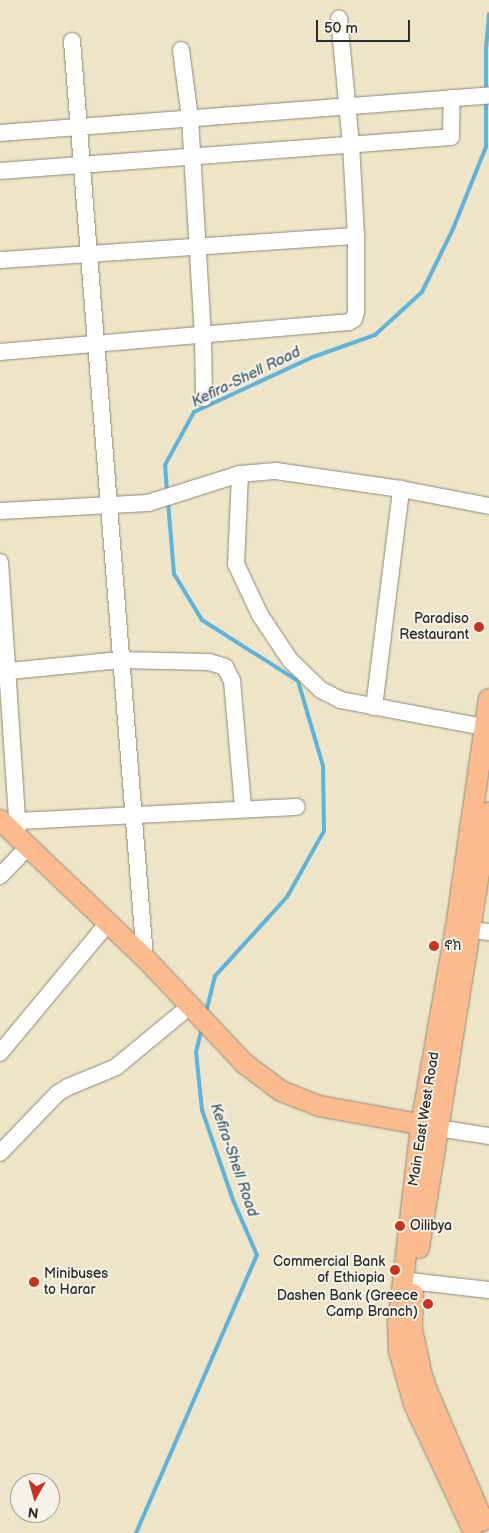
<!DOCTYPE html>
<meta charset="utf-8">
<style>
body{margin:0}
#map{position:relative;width:489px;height:1533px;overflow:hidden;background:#eee4c7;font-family:"Balsamiq Sans","Noto Sans Ethiopic",sans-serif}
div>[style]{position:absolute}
.stream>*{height:4px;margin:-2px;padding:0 2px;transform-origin:2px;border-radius:2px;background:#5eb3da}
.roads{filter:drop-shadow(0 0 1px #8c8879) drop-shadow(0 0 1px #8c8879)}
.minor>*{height:16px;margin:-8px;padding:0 8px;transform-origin:8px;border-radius:8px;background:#fff}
.major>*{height:20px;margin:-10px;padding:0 10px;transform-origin:10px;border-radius:10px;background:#fbbb8d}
.dots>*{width:14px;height:14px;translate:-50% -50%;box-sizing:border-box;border:2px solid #f7f3e8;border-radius:50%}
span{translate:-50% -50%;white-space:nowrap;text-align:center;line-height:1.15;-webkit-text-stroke:4px #f7f3e8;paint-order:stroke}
.poi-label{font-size:14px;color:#2b2b2b}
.right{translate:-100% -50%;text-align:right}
.left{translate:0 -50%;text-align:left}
.street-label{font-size:14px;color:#2b2b2b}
.water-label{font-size:15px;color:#3d5b68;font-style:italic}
.north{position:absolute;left:10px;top:1473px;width:50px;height:50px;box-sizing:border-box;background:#f7f3e8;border:1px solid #a5a39c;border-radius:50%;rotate:187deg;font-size:14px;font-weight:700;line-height:20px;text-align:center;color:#2b2b2b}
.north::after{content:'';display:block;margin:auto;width:18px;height:22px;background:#c8321e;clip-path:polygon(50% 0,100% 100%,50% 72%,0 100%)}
.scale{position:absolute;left:316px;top:20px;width:94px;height:22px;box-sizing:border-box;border:2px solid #2b2b2b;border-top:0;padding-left:6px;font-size:15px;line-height:18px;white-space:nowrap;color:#2b2b2b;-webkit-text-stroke:4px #f7f3e8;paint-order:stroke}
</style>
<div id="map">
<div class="stream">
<i style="left:486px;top:92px;width:43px;rotate:-90deg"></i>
<i style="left:486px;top:49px;width:35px;rotate:-85deg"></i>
<i style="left:167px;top:492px;width:27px;rotate:-94deg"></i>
<i style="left:165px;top:465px;width:60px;rotate:-61.3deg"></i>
<i style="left:194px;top:412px;width:131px;rotate:-24.8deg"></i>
<i style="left:313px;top:357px;width:66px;rotate:-19.5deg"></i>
<i style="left:375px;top:335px;width:64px;rotate:-42.5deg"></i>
<i style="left:422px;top:292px;width:70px;rotate:-63.8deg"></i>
<i style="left:453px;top:229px;width:88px;rotate:-68.1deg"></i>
<i style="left:486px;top:147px;width:48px;rotate:-90deg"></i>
<i style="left:168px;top:502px;width:72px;rotate:85.2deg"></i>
<i style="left:174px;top:574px;width:54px;rotate:58.7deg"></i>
<i style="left:202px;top:620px;width:114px;rotate:32.4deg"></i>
<i style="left:298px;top:681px;width:89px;rotate:73.6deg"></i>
<i style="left:323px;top:766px;width:65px;rotate:89.1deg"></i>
<i style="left:324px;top:831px;width:76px;rotate:119.3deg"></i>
<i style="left:287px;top:897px;width:107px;rotate:132.3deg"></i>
<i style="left:215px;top:976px;width:37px;rotate:104deg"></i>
<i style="left:136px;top:1533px;width:303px;rotate:-66.5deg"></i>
<i style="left:257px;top:1255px;width:60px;rotate:-113.6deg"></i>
<i style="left:233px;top:1200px;width:95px;rotate:-109deg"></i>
<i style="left:202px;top:1110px;width:58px;rotate:-95.9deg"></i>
<i style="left:196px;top:1052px;width:25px;rotate:-76deg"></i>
</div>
<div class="roads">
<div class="minor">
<i style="left:72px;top:41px;width:920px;rotate:85.45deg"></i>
<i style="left:181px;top:50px;width:69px;rotate:82.5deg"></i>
<i style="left:190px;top:118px;width:217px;rotate:86.6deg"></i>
<i style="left:203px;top:335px;width:63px;rotate:89.1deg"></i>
<i style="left:0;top:133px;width:490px;rotate:-4.4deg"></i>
<i style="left:0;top:171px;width:452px;rotate:-4.3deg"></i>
<i style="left:451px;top:137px;width:39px;rotate:-89deg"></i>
<i style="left:0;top:260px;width:357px;rotate:-3.9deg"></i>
<i style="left:0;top:352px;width:350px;rotate:-4.9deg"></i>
<i style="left:349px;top:322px;width:6px;rotate:-31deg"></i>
<i style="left:354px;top:319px;width:7px;rotate:-74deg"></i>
<i style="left:356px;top:312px;width:76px;rotate:-90deg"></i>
<i style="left:356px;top:236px;width:91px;rotate:-93.1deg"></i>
<i style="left:351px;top:145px;width:127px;rotate:-95.4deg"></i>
<i style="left:240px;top:474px;width:90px;rotate:92.5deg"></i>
<i style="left:236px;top:564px;width:56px;rotate:64.8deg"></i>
<i style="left:260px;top:615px;width:54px;rotate:56.3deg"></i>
<i style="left:290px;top:660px;width:43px;rotate:44.1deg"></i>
<i style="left:321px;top:690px;width:22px;rotate:27deg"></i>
<i style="left:341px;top:700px;width:151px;rotate:10.7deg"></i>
<i style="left:0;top:511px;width:148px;rotate:-3.1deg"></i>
<i style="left:148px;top:503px;width:96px;rotate:-17.5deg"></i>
<i style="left:240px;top:474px;width:36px;rotate:-5deg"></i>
<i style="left:276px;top:471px;width:126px;rotate:8.2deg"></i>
<i style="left:401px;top:489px;width:90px;rotate:10.9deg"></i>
<i style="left:0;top:562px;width:271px;rotate:86.2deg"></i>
<i style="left:0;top:672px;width:121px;rotate:-5.7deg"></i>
<i style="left:120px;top:660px;width:89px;rotate:1.3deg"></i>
<i style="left:209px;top:662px;width:17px;rotate:17deg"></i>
<i style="left:225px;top:667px;width:16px;rotate:63deg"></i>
<i style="left:232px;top:681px;width:127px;rotate:85deg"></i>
<i style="left:374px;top:707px;width:220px;rotate:-82.9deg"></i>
<i style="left:17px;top:821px;width:280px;rotate:-2.9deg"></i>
<i style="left:0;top:876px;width:40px;rotate:-46deg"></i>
<i style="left:459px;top:928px;width:30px;rotate:8deg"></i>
<i style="left:0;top:1053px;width:169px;rotate:-50.3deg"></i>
<i style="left:438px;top:1128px;width:52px;rotate:8.9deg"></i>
<i style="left:0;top:1153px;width:83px;rotate:-46deg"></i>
<i style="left:58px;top:1093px;width:12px;rotate:-31deg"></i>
<i style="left:68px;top:1087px;width:52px;rotate:-22.6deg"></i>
<i style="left:116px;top:1067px;width:96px;rotate:-39.5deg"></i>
<i style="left:402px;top:1280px;width:88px;rotate:6.6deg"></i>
</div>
<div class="major">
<i style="left:0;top:820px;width:200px;rotate:43.6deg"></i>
<i style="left:145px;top:958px;width:146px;rotate:46.7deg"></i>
<i style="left:245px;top:1064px;width:45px;rotate:36.9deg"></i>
<i style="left:281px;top:1091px;width:41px;rotate:21.5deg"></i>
<i style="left:319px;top:1106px;width:117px;rotate:10.3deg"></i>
<i style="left:419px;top:1248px;width:441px;rotate:-80.9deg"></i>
<i style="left:413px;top:1294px;width:35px;rotate:92deg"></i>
<i style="left:412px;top:1329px;width:44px;rotate:78.2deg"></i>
<i style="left:421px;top:1372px;width:22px;rotate:72deg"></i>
<i style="left:428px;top:1393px;width:139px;rotate:66.7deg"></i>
<i style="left:472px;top:1528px;width:137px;rotate:-115.1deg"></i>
<i style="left:414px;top:1404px;width:55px;rotate:-105.8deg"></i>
<i style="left:399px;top:1351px;width:27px;rotate:-92deg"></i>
<i style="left:398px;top:1324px;width:200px;rotate:-83.4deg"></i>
<i style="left:421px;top:1125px;width:201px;rotate:-80deg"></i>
<i style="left:456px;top:927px;width:230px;rotate:-81.8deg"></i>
</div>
</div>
<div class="dots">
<i style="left:479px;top:627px;background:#c8321e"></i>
<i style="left:434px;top:946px;background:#c8321e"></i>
<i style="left:400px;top:1226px;background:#c8321e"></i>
<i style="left:395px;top:1270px;background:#c8321e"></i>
<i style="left:34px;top:1282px;background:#c8321e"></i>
<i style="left:428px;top:1304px;background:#c8321e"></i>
</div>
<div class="poi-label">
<span class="right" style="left:469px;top:627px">Paradiso<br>Restaurant</span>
<span class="left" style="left:444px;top:946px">ኖክ</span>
<span class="left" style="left:410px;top:1226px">Oilibya</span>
<span class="right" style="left:385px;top:1270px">Commercial Bank<br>of Ethiopia</span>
<span class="left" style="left:44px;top:1282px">Minibuses<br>to Harar</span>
<span class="right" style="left:418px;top:1304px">Dashen Bank (Greece<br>Camp Branch)</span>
</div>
<div class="street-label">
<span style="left:424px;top:1119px;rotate:-81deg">Main East West Road</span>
</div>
<div class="water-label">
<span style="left:246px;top:377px;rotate:-26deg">Kefira-Shell Road</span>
<span style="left:234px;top:1160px;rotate:71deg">Kefira-Shell Road</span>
</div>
<div class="north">N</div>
<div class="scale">50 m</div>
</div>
